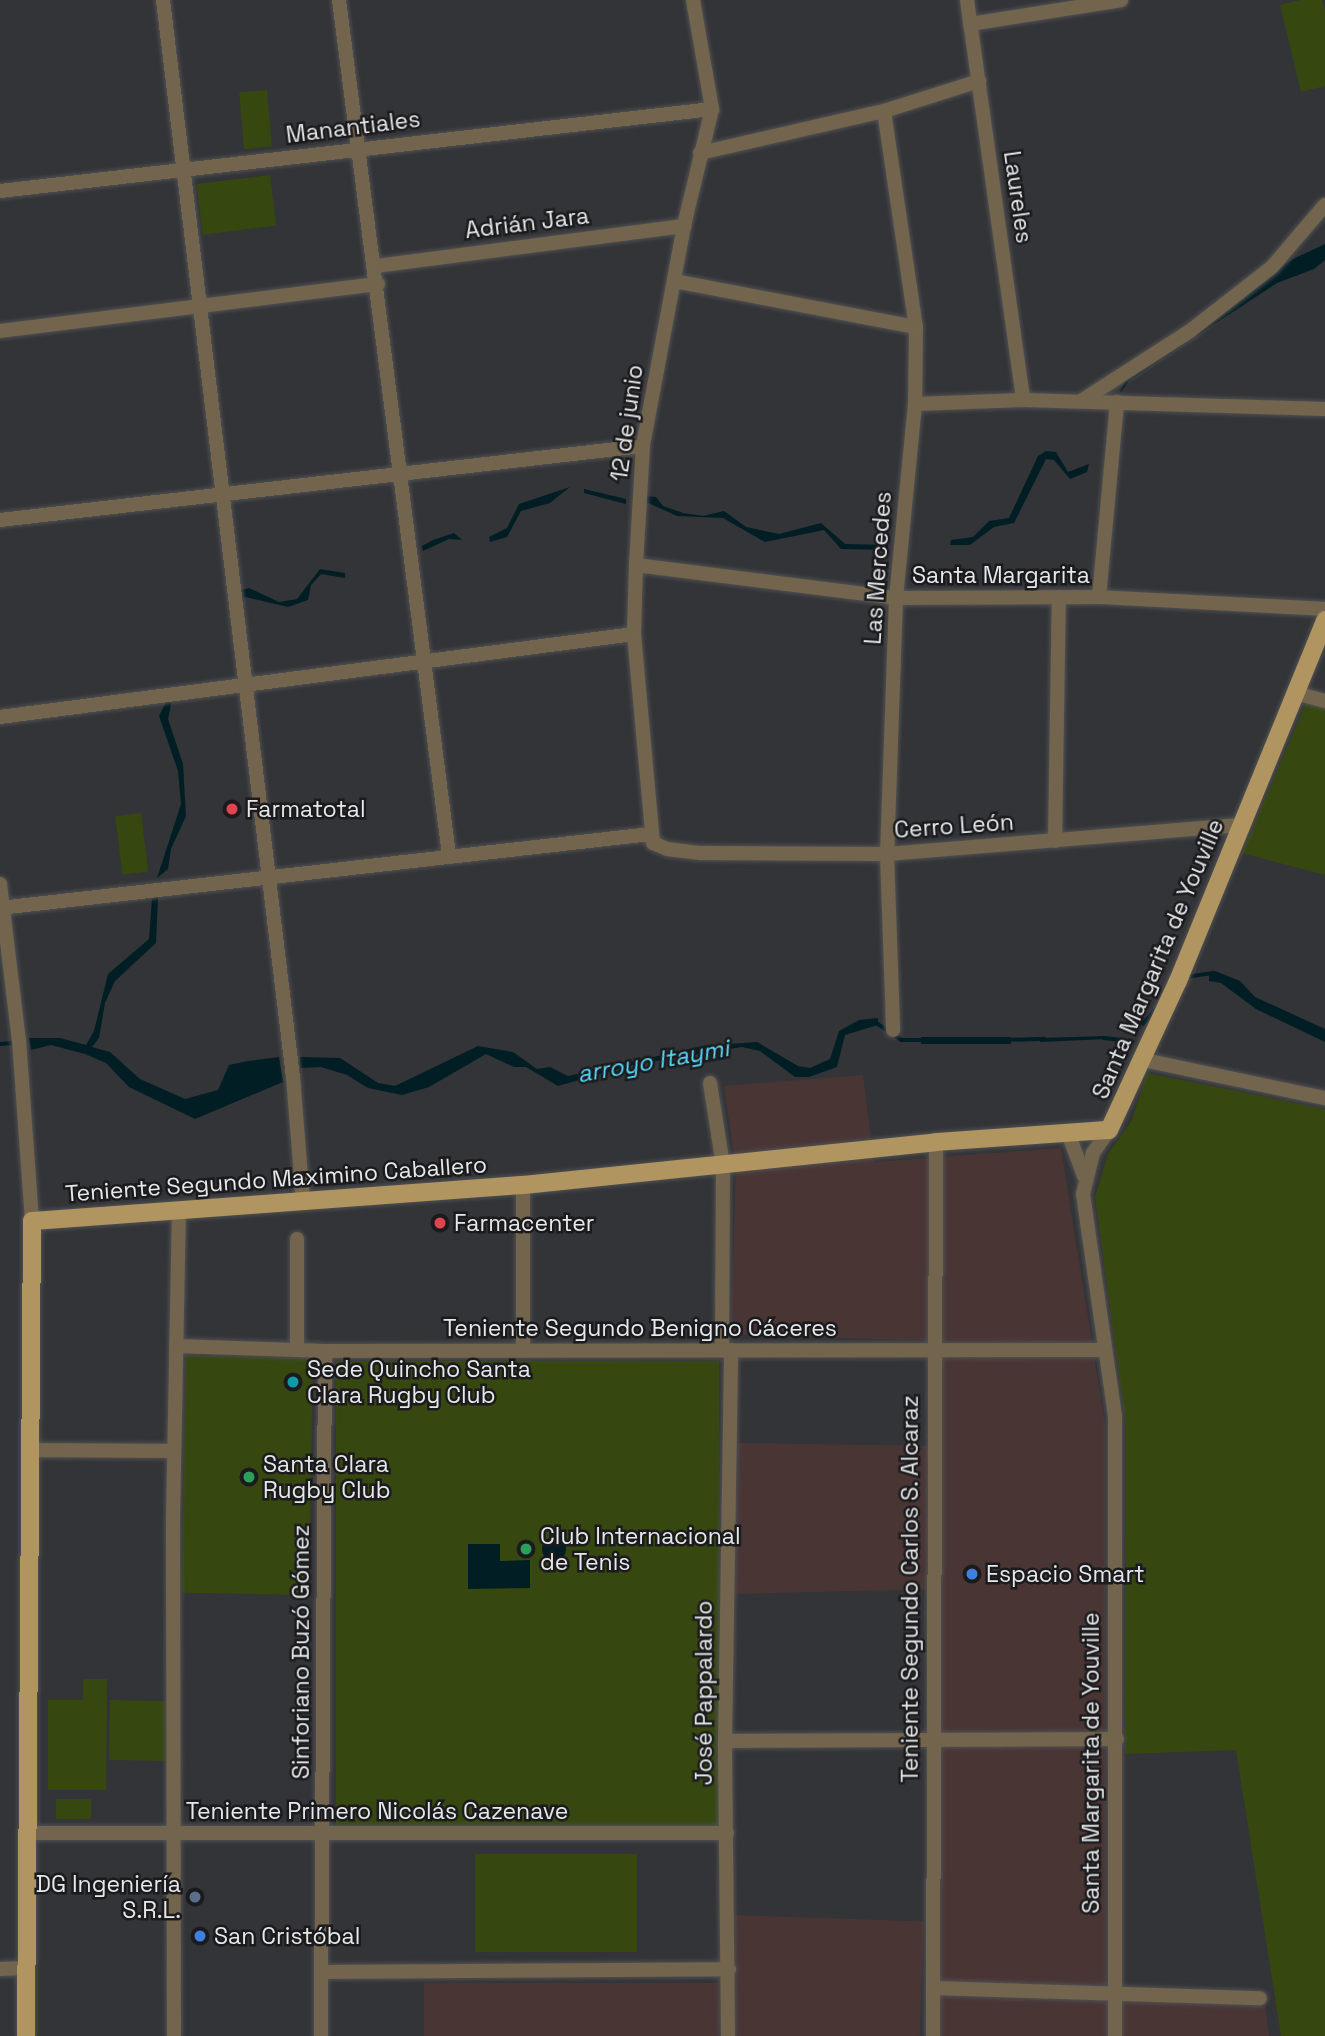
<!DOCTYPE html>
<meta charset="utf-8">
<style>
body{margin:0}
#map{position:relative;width:1325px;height:2036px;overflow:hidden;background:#333437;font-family:"Space Grotesk",sans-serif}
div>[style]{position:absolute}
.commercial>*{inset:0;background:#4a3535;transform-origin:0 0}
.green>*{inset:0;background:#374710;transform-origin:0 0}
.water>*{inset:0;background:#021e25;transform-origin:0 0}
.round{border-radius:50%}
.stream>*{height:3.5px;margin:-1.75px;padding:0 1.75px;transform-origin:1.75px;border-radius:1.75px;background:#021e25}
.roads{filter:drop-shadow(0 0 2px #505153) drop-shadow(0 0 2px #505153)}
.minor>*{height:14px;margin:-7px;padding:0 7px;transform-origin:7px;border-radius:7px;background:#73654d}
.major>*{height:18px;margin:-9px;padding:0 9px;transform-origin:9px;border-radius:9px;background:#b19561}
.dots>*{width:19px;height:19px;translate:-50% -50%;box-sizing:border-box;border:4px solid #1b1b1d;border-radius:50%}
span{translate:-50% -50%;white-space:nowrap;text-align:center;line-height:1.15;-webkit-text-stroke:5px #1b1b1d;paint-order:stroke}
.street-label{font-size:23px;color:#e6e7e9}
.poi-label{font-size:23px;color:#e6e7e9}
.left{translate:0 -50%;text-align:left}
.right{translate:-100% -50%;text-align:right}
.water-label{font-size:24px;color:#57d7fa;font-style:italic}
</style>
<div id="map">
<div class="commercial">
<i style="clip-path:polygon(863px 1075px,874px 1162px,1061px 1148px,1105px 1425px,1106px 1998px,1265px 2006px,1269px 2036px,940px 2036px,941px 1589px,735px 1594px,738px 1443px,937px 1446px,935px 1341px,731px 1334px,736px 1168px,724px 1086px)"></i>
<i style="left:735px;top:1915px;width:189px;height:121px;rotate:2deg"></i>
<i style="left:424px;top:1983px;width:295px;height:53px"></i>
</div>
<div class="green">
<i style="clip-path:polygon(1301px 0,1322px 0,1325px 11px,1325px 86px,1301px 92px,1280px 5px)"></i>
<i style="left:267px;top:90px;width:57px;height:28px;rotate:85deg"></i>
<i style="left:270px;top:175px;width:51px;height:74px;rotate:83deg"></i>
<i style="clip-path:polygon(1306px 703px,1325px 707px,1325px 875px,1242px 853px)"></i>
<i style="left:141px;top:813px;width:59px;height:26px;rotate:83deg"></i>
<i style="clip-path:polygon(1147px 1073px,1325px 1109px,1325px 2036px,1281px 2036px,1236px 1750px,1125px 1754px,1126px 1426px,1095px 1197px,1108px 1154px,1132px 1120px)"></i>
<i style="left:313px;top:1358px;width:237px;height:127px;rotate:91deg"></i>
<i style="left:719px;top:1361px;width:469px;height:383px;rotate:90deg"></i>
<i style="clip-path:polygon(83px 1679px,107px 1679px,106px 1790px,48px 1790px,48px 1700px,83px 1700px)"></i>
<i style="left:110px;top:1700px;width:58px;height:60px;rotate:1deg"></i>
<i style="left:56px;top:1799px;width:35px;height:20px"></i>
<i style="left:475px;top:1854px;width:162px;height:98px"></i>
</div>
<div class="water">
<i style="clip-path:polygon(1325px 244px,1325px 260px,1314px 269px,1277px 283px,1130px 380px,1119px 394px,1127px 378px,1293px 259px)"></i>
<i style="clip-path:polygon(1046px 451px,1056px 452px,1068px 472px,1089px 464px,1087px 472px,1070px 479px,1054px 460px,1046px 459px,1014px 523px,994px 527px,970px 545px,950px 545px,951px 540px,973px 537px,989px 521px,1009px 518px,1038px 456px)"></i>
<i style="clip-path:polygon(570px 487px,550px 503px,521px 511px,507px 537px,490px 542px,489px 537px,507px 528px,519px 504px)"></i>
<i style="clip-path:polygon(584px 489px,626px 499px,626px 504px,584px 493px)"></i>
<i style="clip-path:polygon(644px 496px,656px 497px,663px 506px,683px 513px,703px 516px,724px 511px,746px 527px,779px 534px,821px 523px,845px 544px,888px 545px,888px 550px,841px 549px,824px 530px,765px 542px,723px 518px,677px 516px,644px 501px)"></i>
<i style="clip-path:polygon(454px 533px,462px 540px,449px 539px,423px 551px,422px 546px,433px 540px)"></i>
<i style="clip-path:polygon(320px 569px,345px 573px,345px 578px,321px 574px,311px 585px,308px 600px,288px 607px,241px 596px,241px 590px,249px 588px,279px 602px,297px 599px)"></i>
<i style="clip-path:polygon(167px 700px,172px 700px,168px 719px,183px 764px,186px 816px,171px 849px,168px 869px,157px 878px,181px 804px,178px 771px,159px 716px)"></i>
<i style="clip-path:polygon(152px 898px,158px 898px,156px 943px,115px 981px,105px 1003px,99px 1038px,92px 1047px,110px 1052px,140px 1079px,185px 1099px,218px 1090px,229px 1065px,248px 1061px,279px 1057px,283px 1082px,195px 1119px,129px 1087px,106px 1063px,85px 1054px,51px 1045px,31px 1050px,29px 1038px,60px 1038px,86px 1045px,94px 1031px,108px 974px,149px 939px)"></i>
<i style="clip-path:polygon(1215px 971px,1240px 981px,1255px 997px,1325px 1029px,1325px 1042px,1256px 1009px,1221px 983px,1209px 981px,1209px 973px)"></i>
<i style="clip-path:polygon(878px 1018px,878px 1025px,845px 1035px,837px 1067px,809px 1077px,795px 1077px,760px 1051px,742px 1047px,632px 1065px,558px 1086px,526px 1067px,514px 1067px,486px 1054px,429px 1087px,402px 1095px,368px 1088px,347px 1075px,321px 1067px,300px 1068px,300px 1057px,340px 1058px,378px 1083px,395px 1086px,478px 1046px,513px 1052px,537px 1069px,550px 1067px,568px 1076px,703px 1046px,757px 1042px,798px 1066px,810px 1068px,830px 1059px,839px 1031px,859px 1020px)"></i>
<i style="clip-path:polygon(1106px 1036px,1107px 1039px,1040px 1042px,1041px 1038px)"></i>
<i style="left:921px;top:1037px;width:90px;height:7px"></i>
<i class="round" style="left:542px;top:1537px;width:24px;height:24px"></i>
<i style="clip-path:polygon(468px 1544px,500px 1544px,500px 1561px,530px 1560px,530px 1588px,468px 1589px)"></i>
</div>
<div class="stream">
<i style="left:1187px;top:977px;width:26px;rotate:-9deg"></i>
<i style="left:875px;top:1022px;width:32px;rotate:34deg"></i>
<i style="left:902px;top:1040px;width:23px"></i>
<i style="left:1143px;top:1024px;width:20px;rotate:-49deg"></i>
<i style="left:1104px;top:1038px;width:20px;rotate:6deg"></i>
<i style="left:1006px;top:1040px;width:38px;rotate:-2deg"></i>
<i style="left:0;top:1044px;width:16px;rotate:-4deg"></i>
</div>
<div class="roads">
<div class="minor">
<i style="left:163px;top:0;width:1085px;rotate:83.12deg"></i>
<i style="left:293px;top:1077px;width:125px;rotate:85.4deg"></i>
<i style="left:339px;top:0;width:862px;rotate:82.67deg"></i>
<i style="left:693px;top:0;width:111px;rotate:80.1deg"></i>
<i style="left:712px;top:109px;width:120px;rotate:103.5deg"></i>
<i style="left:684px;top:226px;width:224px;rotate:100.6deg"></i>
<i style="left:643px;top:446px;width:119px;rotate:93.4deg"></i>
<i style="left:636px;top:565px;width:69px;rotate:91.7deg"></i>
<i style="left:634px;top:634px;width:210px;rotate:84.8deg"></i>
<i style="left:653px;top:843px;width:15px;rotate:23deg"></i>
<i style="left:667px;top:849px;width:34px;rotate:7deg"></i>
<i style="left:701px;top:853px;width:186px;rotate:0.3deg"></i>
<i style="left:887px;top:854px;width:357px;rotate:-4.7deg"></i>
<i style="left:967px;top:0;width:404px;rotate:82deg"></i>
<i style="left:970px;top:24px;width:153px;rotate:-9deg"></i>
<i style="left:884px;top:111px;width:218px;rotate:81.6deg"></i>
<i style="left:916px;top:327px;width:77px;rotate:90.7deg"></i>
<i style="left:915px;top:404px;width:195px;rotate:95.6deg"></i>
<i style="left:896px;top:598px;width:256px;rotate:92deg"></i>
<i style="left:887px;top:854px;width:176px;rotate:88deg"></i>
<i style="left:700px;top:153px;width:189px;rotate:-12.9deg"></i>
<i style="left:884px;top:111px;width:100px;rotate:-17.5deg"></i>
<i style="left:0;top:191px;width:717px;rotate:-6.57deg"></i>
<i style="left:376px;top:266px;width:311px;rotate:-7.4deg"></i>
<i style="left:674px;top:281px;width:246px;rotate:10.8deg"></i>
<i style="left:0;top:331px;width:381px;rotate:-7.1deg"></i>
<i style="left:1081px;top:401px;width:130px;rotate:-32.7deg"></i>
<i style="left:1190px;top:331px;width:104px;rotate:-38deg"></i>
<i style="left:1272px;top:267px;width:82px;rotate:-49.5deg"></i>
<i style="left:915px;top:404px;width:108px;rotate:-2.1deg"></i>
<i style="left:1023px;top:400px;width:302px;rotate:1.7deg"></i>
<i style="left:0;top:520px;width:647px;rotate:-6.57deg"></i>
<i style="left:636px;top:565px;width:262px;rotate:7.2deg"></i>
<i style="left:896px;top:598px;width:203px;rotate:-0.3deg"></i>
<i style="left:1099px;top:597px;width:226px;rotate:3deg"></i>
<i style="left:1099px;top:597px;width:196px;rotate:-84.7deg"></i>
<i style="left:1295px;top:693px;width:31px;rotate:15deg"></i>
<i style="left:0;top:717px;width:639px;rotate:-7.46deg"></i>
<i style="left:1055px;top:841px;width:244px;rotate:-89.1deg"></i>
<i style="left:0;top:884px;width:157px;rotate:83.1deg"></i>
<i style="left:19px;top:1040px;width:181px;rotate:85.9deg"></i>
<i style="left:0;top:908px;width:654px;rotate:-6.49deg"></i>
<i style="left:1144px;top:1060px;width:185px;rotate:11.9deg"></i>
<i style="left:710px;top:1083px;width:83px;rotate:81deg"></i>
<i style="left:723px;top:1165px;width:185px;rotate:90.3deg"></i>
<i style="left:1109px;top:1130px;width:28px;rotate:125deg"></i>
<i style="left:1093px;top:1153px;width:42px;rotate:103.7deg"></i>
<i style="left:1083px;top:1194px;width:224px;rotate:81.8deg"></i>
<i style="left:1115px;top:1416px;width:620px;rotate:90deg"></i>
<i style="left:1068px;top:1133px;width:46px;rotate:69.6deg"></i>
<i style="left:523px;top:1185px;width:166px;rotate:90deg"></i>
<i style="left:297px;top:1239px;width:111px;rotate:90deg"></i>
<i style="left:176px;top:1346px;width:149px;rotate:1.9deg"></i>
<i style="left:325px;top:1351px;width:780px;rotate:-0.07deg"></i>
<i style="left:28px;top:1450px;width:146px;rotate:0.4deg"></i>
<i style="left:725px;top:1741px;width:392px;rotate:-0.3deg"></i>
<i style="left:27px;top:1833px;width:700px"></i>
<i style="left:0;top:1969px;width:27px;rotate:-2deg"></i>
<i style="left:322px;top:1972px;width:407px;rotate:-0.4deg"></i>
<i style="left:933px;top:1988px;width:327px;rotate:1.8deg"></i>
<i style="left:174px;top:2036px;width:517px;rotate:-90.11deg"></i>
<i style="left:173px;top:1519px;width:306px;rotate:-88.9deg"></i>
<i style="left:321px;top:2036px;width:685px;rotate:-89.67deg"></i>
<i style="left:728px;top:2036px;width:295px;rotate:-90.6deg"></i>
<i style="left:725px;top:1741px;width:391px;rotate:-89.1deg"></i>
<i style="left:933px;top:2036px;width:894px;rotate:-89.81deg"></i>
</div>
<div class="major">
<i style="left:26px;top:2036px;width:815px;rotate:-89.58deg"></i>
<i style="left:32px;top:1221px;width:492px;rotate:-4.2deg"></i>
<i style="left:523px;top:1185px;width:415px;rotate:-5.9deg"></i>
<i style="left:936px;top:1142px;width:173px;rotate:-4deg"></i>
<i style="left:1109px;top:1130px;width:164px;rotate:-65.2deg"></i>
<i style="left:1178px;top:981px;width:390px;rotate:-67.8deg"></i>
</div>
</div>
<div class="dots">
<i style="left:232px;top:809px;background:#e0444e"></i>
<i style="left:440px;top:1223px;background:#e0444e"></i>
<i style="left:293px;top:1382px;background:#0f9aa8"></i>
<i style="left:249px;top:1477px;background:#2e9e5b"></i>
<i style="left:526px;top:1549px;background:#2e9e5b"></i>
<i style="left:972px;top:1574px;background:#3f7fe0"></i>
<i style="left:195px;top:1897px;background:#5c6f8a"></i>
<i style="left:200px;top:1936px;background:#3f7fe0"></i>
</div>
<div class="street-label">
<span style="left:353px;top:127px;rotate:-7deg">Manantiales</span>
<span style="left:1018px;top:197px;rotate:82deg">Laureles</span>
<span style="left:527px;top:223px;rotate:-7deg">Adrián Jara</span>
<span style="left:627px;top:423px;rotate:-82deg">12 de junio</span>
<span style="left:878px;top:568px;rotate:-86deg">Las Mercedes</span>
<span style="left:1001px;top:575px">Santa Margarita</span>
<span style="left:954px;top:826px;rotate:-4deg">Cerro León</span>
<span style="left:1158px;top:959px;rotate:-67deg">Santa Margarita de Youville</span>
<span style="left:276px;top:1179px;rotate:-4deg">Teniente Segundo Maximino Caballero</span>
<span style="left:640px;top:1328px">Teniente Segundo Benigno Cáceres</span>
<span style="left:910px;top:1589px;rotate:-90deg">Teniente Segundo Carlos S. Alcaraz</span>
<span style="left:301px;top:1652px;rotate:-90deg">Sinforiano Buzó Gómez</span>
<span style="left:704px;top:1693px;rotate:-90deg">José Pappalardo</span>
<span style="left:1091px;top:1763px;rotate:-90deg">Santa Margarita de Youville</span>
<span style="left:377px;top:1811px">Teniente Primero Nicolás Cazenave</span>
</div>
<div class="poi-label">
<span class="left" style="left:246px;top:809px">Farmatotal</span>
<span class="left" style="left:454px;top:1223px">Farmacenter</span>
<span class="left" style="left:307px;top:1382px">Sede Quincho Santa<br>Clara Rugby Club</span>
<span class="left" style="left:263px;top:1477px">Santa Clara<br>Rugby Club</span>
<span class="left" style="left:540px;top:1549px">Club Internacional<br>de Tenis</span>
<span class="left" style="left:986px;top:1574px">Espacio Smart</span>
<span class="right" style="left:181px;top:1897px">DG Ingeniería<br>S.R.L.</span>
<span class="left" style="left:214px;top:1936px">San Cristóbal</span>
</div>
<div class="water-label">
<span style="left:653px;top:1061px;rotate:-10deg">arroyo Itaymi</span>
</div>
</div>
